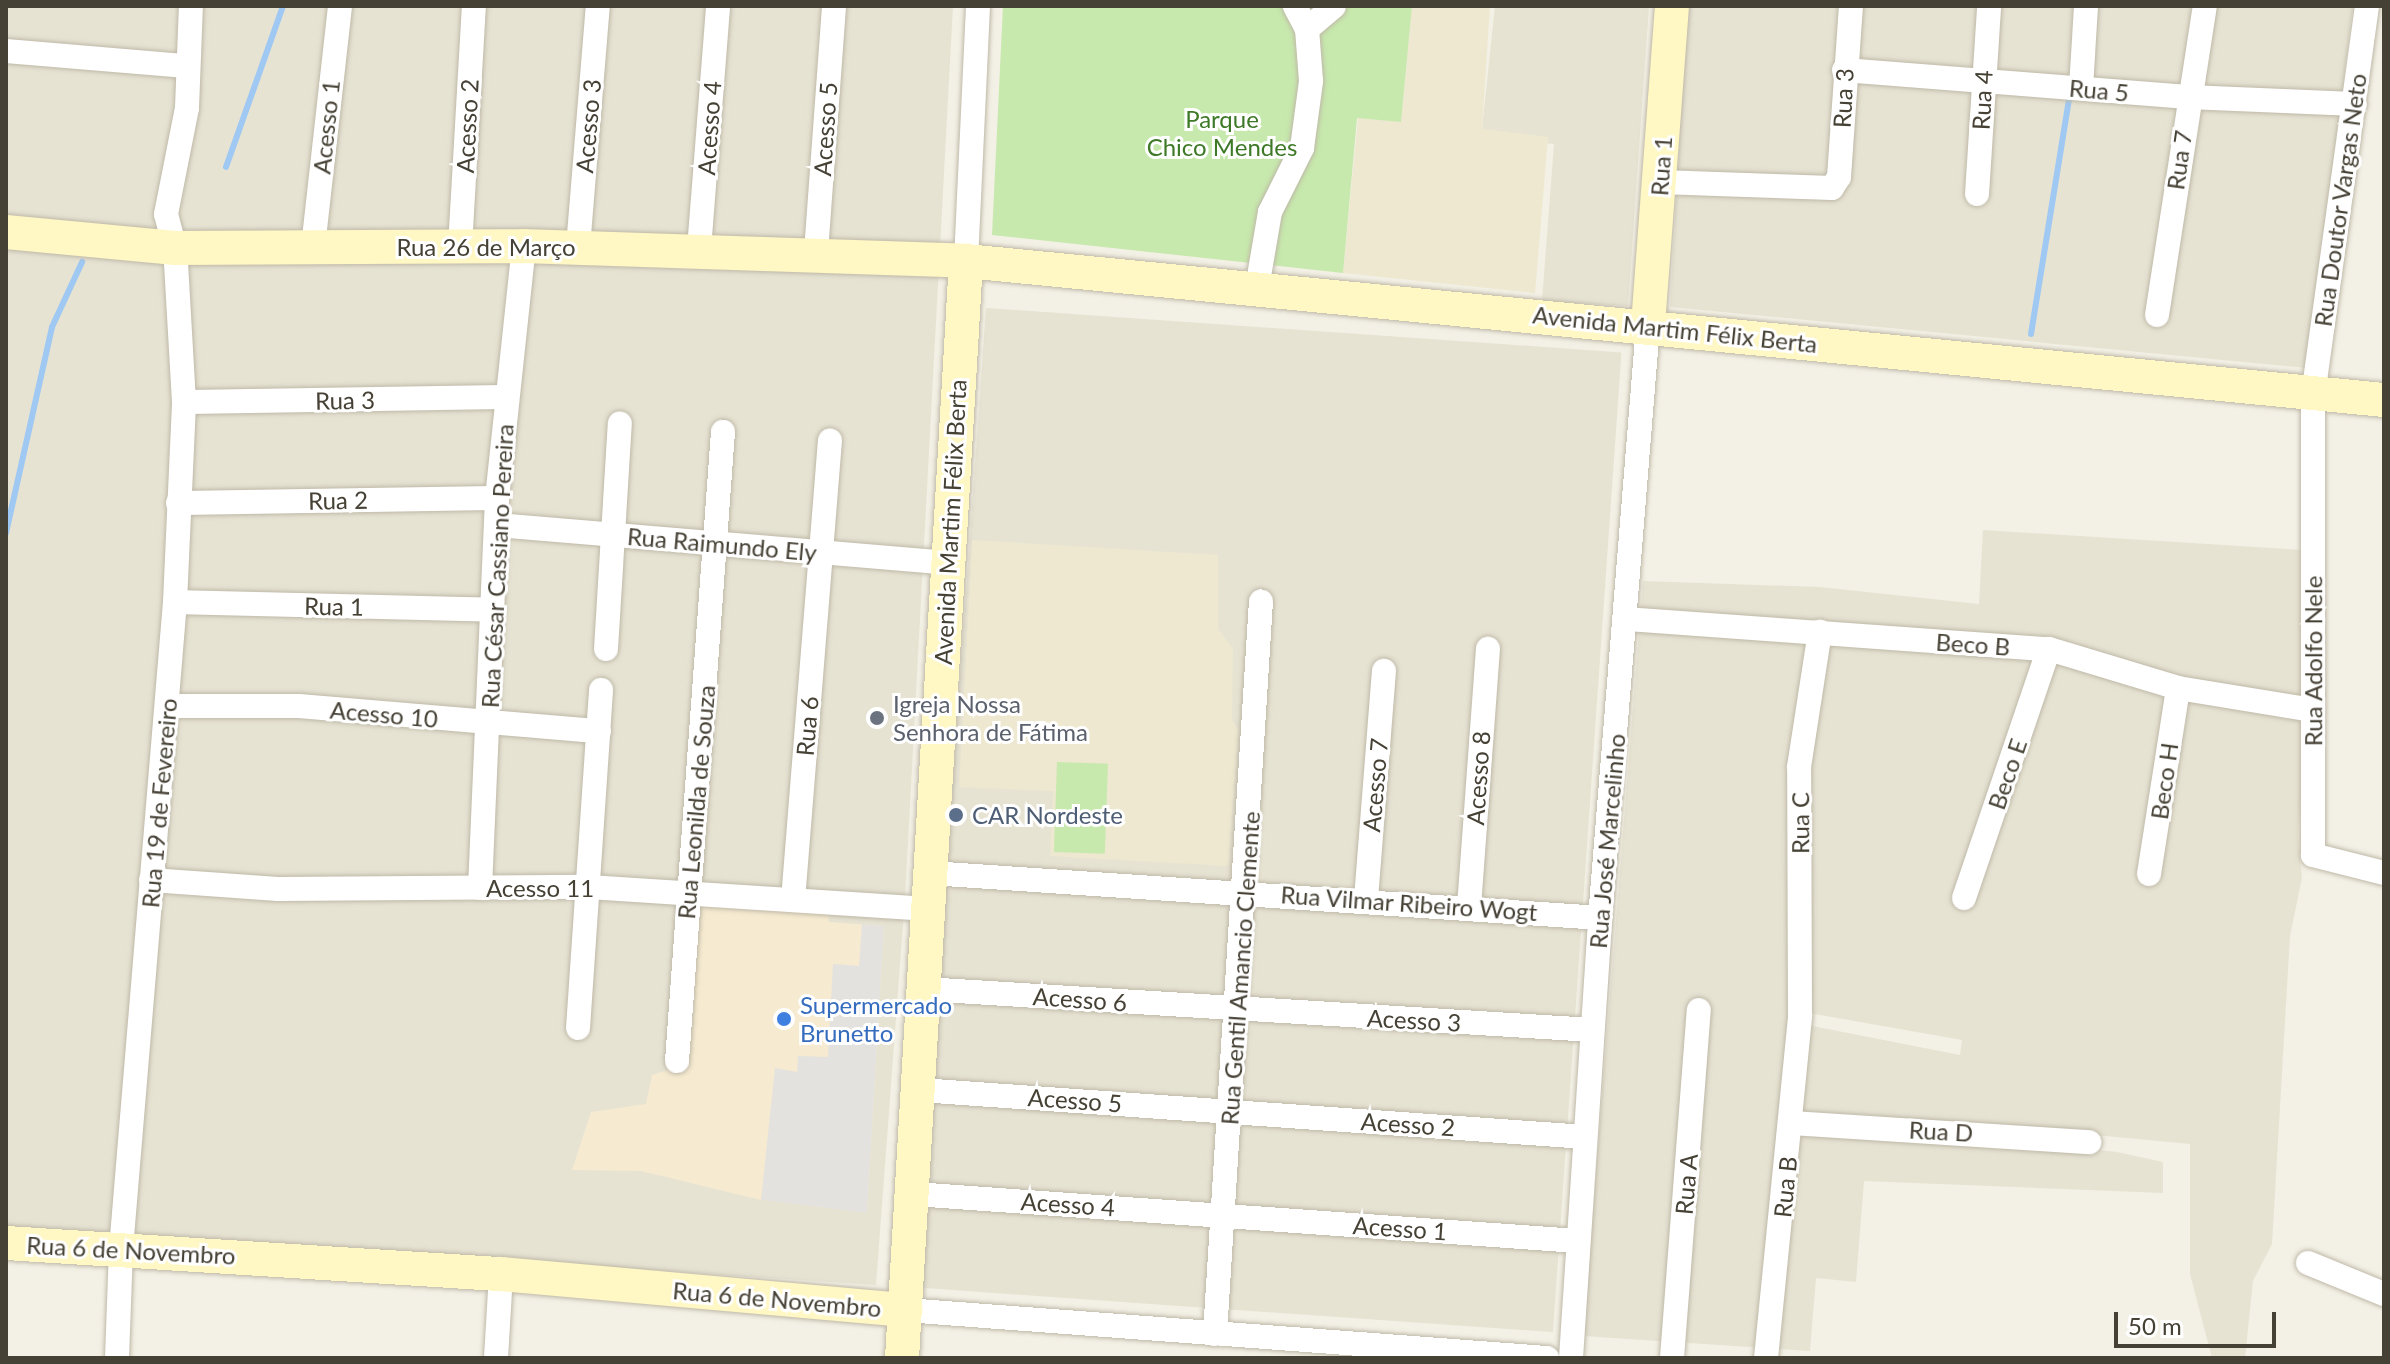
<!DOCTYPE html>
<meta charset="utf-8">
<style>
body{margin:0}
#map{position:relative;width:2390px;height:1364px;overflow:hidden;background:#f3f0e5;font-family:Lato,sans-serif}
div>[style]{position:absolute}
.residential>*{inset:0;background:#e7e3d3;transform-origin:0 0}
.commercial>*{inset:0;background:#f6ead0}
.education>*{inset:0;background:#ede8cf}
.green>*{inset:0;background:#c7e9ad;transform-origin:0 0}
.parking>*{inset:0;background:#e4e2de}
.stream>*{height:6px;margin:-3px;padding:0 3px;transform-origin:3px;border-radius:3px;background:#9fc8f2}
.roads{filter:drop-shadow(0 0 2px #bfb9a8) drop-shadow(0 0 2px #bfb9a8)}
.street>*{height:24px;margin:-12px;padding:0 12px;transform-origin:12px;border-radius:12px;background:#fff}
.secondary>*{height:34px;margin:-17px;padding:0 17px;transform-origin:17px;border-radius:17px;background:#fff7c4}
.dots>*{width:22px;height:22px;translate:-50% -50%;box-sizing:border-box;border:4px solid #fff;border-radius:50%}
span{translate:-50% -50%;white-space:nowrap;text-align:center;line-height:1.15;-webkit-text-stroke:6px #fff;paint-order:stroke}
.street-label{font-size:24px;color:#464135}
.park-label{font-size:24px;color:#3d7926}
.worship-label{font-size:24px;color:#5b616d}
.left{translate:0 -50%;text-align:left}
.service-label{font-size:24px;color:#4e5e75}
.shop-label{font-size:24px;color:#366cbe}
.frame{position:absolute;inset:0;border:8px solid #464135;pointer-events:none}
.scale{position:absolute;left:2114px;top:1312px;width:162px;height:36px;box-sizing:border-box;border:4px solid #464135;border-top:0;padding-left:10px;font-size:24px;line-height:28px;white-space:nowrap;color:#464135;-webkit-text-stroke:6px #fff;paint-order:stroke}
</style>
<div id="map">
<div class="residential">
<i style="clip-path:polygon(6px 6px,953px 6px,905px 898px,876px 1285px,6px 1228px)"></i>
<i style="clip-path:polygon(1495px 6px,1649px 6px,1628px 306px,1542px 301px,1554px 144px,1481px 138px)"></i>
<i style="clip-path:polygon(1687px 6px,2353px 6px,2307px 368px,1670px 307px)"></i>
<i style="left:986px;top:308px;width:637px;height:982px;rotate:4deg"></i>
<i style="clip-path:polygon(evenodd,1983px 530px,2302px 550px,2305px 726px,2298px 835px,2302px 878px,2290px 936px,2272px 1244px,2253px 1281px,2245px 1358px,2212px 1358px,2190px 1274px,2190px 1144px,2084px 1134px,1990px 1139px,2117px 1152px,2163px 1162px,2163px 1193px,1864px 1181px,1856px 1282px,1816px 1278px,1810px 1351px,1583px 1336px,1643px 581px,1820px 587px,1979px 604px,1983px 530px,1809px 1013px,1962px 1040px,1960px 1055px,1792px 1022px,1809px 1013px)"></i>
</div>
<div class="commercial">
<i style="clip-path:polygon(696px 902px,829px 910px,829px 922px,884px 926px,867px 1213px,761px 1200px,641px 1171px,572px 1170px,591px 1112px,646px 1104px,652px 1075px,686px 1064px)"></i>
</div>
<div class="education">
<i style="clip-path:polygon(1412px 6px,1490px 6px,1482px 129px,1548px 137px,1535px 293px,1343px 273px,1358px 118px,1401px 122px)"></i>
<i style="clip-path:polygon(972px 540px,1218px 555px,1218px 629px,1233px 649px,1232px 720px,1238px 730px,1228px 866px,1050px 856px,1053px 791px,959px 787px)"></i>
</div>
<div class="green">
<i style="clip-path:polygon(1003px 6px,1412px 6px,1401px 122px,1357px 118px,1343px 273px,992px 235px)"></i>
<i style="left:1057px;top:762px;width:51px;height:90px;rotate:2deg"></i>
</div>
<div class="parking">
<i style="clip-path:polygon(862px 924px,884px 926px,867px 1213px,761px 1200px,775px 1068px,797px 1072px,798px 1056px,828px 1057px,833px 964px,859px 966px)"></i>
</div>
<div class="stream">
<i style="left:226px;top:167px;width:171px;rotate:-70.5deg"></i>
<i style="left:2031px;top:334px;width:238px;rotate:-80.8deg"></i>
<i style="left:6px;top:533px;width:211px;rotate:-77.4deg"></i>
<i style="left:52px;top:327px;width:72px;rotate:-65.2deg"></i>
</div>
<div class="roads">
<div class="street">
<i style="left:2367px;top:6px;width:392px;rotate:97.9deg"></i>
<i style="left:2313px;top:394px;width:461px;rotate:90deg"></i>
<i style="left:2313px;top:855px;width:73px;rotate:14.2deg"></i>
<i style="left:1307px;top:29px;width:35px;rotate:-40deg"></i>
<i style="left:6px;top:51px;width:181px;rotate:4.8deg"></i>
<i style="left:1844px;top:70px;width:345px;rotate:4.5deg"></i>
<i style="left:2188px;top:97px;width:167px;rotate:2.4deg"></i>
<i style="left:2081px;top:88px;width:82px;rotate:-86.5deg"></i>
<i style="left:1660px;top:182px;width:172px;rotate:2deg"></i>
<i style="left:1832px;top:188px;width:13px;rotate:-58deg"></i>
<i style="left:1839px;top:177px;width:171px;rotate:-86deg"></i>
<i style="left:1977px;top:194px;width:188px;rotate:-86.3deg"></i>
<i style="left:313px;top:247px;width:243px;rotate:-83.6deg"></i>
<i style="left:460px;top:247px;width:241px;rotate:-86.7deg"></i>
<i style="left:578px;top:247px;width:242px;rotate:-85.3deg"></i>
<i style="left:699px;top:249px;width:244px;rotate:-85.5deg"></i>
<i style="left:816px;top:252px;width:247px;rotate:-85.8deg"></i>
<i style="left:966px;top:261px;width:255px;rotate:-87.3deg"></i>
<i style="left:1257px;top:288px;width:77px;rotate:-80.3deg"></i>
<i style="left:1270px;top:212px;width:72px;rotate:-63.4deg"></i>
<i style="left:1302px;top:148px;width:68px;rotate:-82.3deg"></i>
<i style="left:1311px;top:81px;width:52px;rotate:-94.4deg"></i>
<i style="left:1307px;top:29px;width:26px;rotate:-118deg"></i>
<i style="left:2157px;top:315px;width:313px;rotate:-81.2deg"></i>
<i style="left:184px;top:402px;width:322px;rotate:-0.9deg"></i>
<i style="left:178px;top:503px;width:319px;rotate:-0.9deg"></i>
<i style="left:497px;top:525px;width:453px;rotate:4.8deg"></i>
<i style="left:175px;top:602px;width:318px;rotate:1.4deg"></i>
<i style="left:1626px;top:619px;width:424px;rotate:4.1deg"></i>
<i style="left:2049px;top:649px;width:135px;rotate:16.8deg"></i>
<i style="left:2178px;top:688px;width:137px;rotate:9.3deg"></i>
<i style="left:606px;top:649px;width:226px;rotate:-86.5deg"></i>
<i style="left:168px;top:706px;width:131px"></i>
<i style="left:299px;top:706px;width:301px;rotate:4.8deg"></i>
<i style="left:930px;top:873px;width:672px;rotate:3.84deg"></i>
<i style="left:2149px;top:874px;width:188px;rotate:-81.1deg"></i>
<i style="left:151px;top:880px;width:127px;rotate:4.1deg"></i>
<i style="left:278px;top:889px;width:311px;rotate:-0.4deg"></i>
<i style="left:589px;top:887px;width:340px;rotate:3.7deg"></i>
<i style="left:480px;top:888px;width:390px;rotate:-87.5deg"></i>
<i style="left:497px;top:498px;width:253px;rotate:-83.9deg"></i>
<i style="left:1964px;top:898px;width:263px;rotate:-71.2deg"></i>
<i style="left:1366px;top:899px;width:229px;rotate:-85.5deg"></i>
<i style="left:793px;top:900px;width:461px;rotate:-85.4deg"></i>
<i style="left:1469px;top:907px;width:259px;rotate:-85.8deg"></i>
<i style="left:924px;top:989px;width:669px;rotate:3.51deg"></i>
<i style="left:578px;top:1028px;width:339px;rotate:-86.1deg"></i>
<i style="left:677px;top:1061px;width:631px;rotate:-85.82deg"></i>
<i style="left:920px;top:1090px;width:667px;rotate:4.04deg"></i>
<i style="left:1792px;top:1123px;width:298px;rotate:3.7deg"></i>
<i style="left:914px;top:1194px;width:665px;rotate:4.05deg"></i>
<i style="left:2308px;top:1263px;width:82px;rotate:22.2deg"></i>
<i style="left:905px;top:1310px;width:644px;rotate:4.28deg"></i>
<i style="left:1215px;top:1334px;width:734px;rotate:-86.41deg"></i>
<i style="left:117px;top:1358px;width:109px;rotate:-87.9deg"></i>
<i style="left:121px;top:1249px;width:649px;rotate:-85.23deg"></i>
<i style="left:175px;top:602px;width:200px;rotate:-87.4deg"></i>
<i style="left:184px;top:402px;width:154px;rotate:-93.3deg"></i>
<i style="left:175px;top:248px;width:35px;rotate:-105deg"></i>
<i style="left:166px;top:214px;width:108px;rotate:-78.8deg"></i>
<i style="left:187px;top:108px;width:102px;rotate:-87.8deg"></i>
<i style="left:496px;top:1358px;width:84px;rotate:-86.6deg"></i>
<i style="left:1571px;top:1358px;width:441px;rotate:-86.2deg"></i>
<i style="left:1600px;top:918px;width:595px;rotate:-85.37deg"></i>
<i style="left:1672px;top:1358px;width:349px;rotate:-85.6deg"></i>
<i style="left:1766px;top:1358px;width:345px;rotate:-84.3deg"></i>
<i style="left:1800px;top:1015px;width:248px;rotate:-90.2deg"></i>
<i style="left:1799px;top:767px;width:137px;rotate:-81.2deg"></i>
</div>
<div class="secondary">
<i style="left:6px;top:232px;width:170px;rotate:5.4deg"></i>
<i style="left:175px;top:248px;width:349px;rotate:-0.3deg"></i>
<i style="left:524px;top:246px;width:442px;rotate:1.9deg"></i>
<i style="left:966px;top:261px;width:1425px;rotate:5.6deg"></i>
<i style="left:1648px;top:325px;width:320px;rotate:-85.7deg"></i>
<i style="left:6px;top:1243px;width:496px;rotate:3.6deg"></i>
<i style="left:501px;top:1274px;width:406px;rotate:5.1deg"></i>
<i style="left:902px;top:1358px;width:1099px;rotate:-86.66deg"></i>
</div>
</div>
<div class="dots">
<i style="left:877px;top:718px;background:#6b7280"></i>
<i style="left:956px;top:815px;background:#5c6f8a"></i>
<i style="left:784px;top:1019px;background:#3f7fe0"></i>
</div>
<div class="street-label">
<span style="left:2099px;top:90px;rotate:5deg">Rua 5</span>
<span style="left:1843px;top:98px;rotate:-87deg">Rua 3</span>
<span style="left:1982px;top:100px;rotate:-87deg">Rua 4</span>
<span style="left:467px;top:126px;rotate:-87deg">Acesso 2</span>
<span style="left:588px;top:126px;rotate:-85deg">Acesso 3</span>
<span style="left:326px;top:127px;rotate:-84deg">Acesso 1</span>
<span style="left:709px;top:128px;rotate:-86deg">Acesso 4</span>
<span style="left:825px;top:129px;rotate:-86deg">Acesso 5</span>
<span style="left:2179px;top:160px;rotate:-82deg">Rua 7</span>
<span style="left:1661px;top:166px;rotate:-86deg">Rua 1</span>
<span style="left:2340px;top:200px;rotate:-82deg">Rua Doutor Vargas Neto</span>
<span style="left:486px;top:247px">Rua 26 de Março</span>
<span style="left:1675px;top:329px;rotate:6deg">Avenida Martim Félix Berta</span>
<span style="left:345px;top:400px;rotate:-1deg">Rua 3</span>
<span style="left:338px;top:500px;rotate:-1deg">Rua 2</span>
<span style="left:950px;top:522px;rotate:-87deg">Avenida Martim Félix Berta</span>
<span style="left:722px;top:544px;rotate:5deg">Rua Raimundo Ely</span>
<span style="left:497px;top:566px;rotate:-87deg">Rua César Cassiano Pereira</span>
<span style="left:334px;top:606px;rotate:1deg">Rua 1</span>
<span style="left:1973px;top:644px;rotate:4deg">Beco B</span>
<span style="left:2313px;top:661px;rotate:-90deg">Rua Adolfo Nele</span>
<span style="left:384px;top:714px;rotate:5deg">Acesso 10</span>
<span style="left:807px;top:726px;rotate:-85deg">Rua 6</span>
<span style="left:2007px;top:774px;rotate:-71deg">Beco E</span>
<span style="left:1478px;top:778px;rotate:-86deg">Acesso 8</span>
<span style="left:2164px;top:781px;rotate:-82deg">Beco H</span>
<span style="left:1375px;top:785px;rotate:-85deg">Acesso 7</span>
<span style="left:696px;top:802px;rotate:-85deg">Rua Leonilda de Souza</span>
<span style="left:159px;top:803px;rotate:-85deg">Rua 19 de Fevereiro</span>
<span style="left:1800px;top:823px;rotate:-90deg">Rua C</span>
<span style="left:1607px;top:841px;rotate:-85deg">Rua José Marcelinho</span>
<span style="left:540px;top:888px">Acesso 11</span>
<span style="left:1409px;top:903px;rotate:4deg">Rua Vilmar Ribeiro Wogt</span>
<span style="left:1240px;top:968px;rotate:-86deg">Rua Gentil Amancio Clemente</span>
<span style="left:1080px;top:999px;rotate:4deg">Acesso 6</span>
<span style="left:1414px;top:1020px;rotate:3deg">Acesso 3</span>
<span style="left:1075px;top:1100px;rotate:4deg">Acesso 5</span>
<span style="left:1408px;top:1124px;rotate:4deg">Acesso 2</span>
<span style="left:1941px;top:1131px;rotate:3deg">Rua D</span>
<span style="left:1686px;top:1184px;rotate:-85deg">Rua A</span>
<span style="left:1785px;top:1187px;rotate:-84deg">Rua B</span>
<span style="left:1068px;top:1204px;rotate:4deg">Acesso 4</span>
<span style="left:1400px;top:1228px;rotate:4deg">Acesso 1</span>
<span style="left:131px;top:1250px;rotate:3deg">Rua 6 de Novembro</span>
<span style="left:777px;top:1299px;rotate:5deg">Rua 6 de Novembro</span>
</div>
<div class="park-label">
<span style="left:1222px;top:133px">Parque<br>Chico Mendes</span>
</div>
<div class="worship-label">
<span class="left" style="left:893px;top:718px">Igreja Nossa<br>Senhora de Fátima</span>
</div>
<div class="service-label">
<span class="left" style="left:972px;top:815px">CAR Nordeste</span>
</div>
<div class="shop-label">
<span class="left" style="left:800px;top:1019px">Supermercado<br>Brunetto</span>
</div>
<div class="frame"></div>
<div class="scale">50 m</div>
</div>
